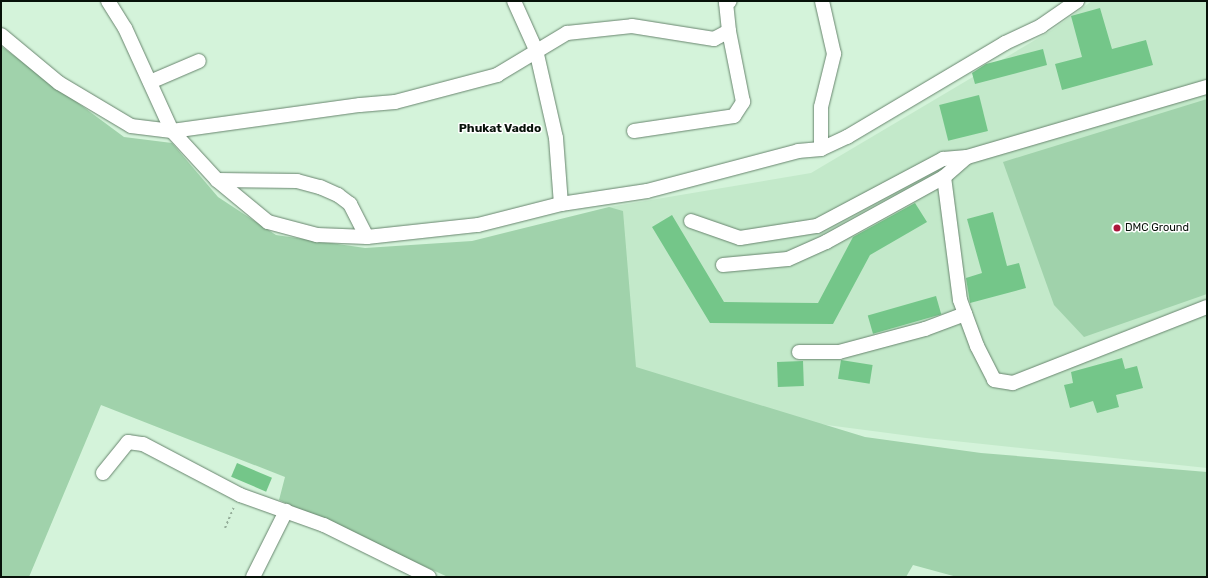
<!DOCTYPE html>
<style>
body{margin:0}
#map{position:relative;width:1208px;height:578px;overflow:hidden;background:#d4f3da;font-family:Rubik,sans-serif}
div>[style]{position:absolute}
.built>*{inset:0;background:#c3e9ca}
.green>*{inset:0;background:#a0d2ab}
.building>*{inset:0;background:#74c689;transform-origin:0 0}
.path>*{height:2px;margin-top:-1px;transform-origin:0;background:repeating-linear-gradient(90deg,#95ae9a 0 2px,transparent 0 5px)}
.roads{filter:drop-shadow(0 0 1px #68856e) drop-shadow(0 0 1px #68856e)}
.minor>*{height:14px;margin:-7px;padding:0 7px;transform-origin:7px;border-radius:7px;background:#fff}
.dots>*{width:11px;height:11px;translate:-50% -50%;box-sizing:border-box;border:2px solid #fff;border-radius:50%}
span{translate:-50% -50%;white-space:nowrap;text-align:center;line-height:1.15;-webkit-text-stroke:3px #fff;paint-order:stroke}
.poi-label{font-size:11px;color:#071109}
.left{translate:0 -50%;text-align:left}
.neighbourhood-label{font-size:12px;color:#071109;font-weight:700}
.frame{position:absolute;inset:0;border:2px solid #071109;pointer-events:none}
</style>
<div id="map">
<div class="built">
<i style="clip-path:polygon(1092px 1px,1207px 1px,1207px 468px,926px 438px,759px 416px,625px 386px,592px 255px,609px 207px,811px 173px,1052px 30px)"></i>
</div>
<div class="green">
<i style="clip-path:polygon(1px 46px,124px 137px,172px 143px,218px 197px,276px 235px,365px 248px,472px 241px,609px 207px,623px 211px,636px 367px,865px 437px,981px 453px,1207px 472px,1207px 577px,957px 577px,913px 565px,906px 577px,448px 577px,279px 500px,285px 477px,101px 405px,29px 577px,1px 577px)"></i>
<i style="clip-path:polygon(1207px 99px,1207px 294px,1084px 337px,1054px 305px,1003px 162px)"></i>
</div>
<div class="building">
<i style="clip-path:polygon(1100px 8px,1112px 49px,1146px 40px,1153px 65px,1062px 90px,1055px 64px,1082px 57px,1071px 16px)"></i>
<i style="clip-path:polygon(1043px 49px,1047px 65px,975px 84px,972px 73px,986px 64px)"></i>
<i style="left:979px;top:95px;width:37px;height:41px;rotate:76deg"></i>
<i style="clip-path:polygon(915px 203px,927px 222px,870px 255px,833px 324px,710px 323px,652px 227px,672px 215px,724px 302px,818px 303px,853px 237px)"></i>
<i style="clip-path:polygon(993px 212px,1007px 266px,1019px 263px,1026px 288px,970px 303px,966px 278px,982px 273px,967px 219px)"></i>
<i style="left:936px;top:296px;width:19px;height:71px;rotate:74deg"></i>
<i style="clip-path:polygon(1122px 358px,1125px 369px,1137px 366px,1143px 388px,1116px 395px,1119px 407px,1097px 413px,1093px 401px,1070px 408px,1064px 385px,1073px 383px,1071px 372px)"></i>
<i style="left:841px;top:360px;width:32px;height:19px;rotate:9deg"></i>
<i style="left:803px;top:361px;width:25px;height:26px;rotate:88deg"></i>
<i style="left:237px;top:463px;width:38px;height:15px;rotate:23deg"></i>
</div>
<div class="path">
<i style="left:225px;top:528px;width:23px;rotate:-67deg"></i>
</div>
<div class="roads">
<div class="minor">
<i style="left:108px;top:1px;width:32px;rotate:58deg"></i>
<i style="left:125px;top:28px;width:113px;rotate:65.5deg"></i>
<i style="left:172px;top:131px;width:67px;rotate:47.4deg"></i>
<i style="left:217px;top:180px;width:66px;rotate:39.5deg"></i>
<i style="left:268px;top:222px;width:51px;rotate:14.9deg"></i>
<i style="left:317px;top:235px;width:50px;rotate:2.3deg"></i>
<i style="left:367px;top:237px;width:112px;rotate:-6.2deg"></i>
<i style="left:478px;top:225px;width:86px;rotate:-14.2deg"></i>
<i style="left:561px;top:204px;width:87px;rotate:-8.6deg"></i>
<i style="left:647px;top:191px;width:156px;rotate:-14.8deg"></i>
<i style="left:798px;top:151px;width:23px;rotate:-5deg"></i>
<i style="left:821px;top:149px;width:42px;rotate:-90deg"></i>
<i style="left:821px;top:107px;width:55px;rotate:-76.2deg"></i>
<i style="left:834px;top:54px;width:54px;rotate:-102.8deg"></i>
<i style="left:514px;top:1px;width:54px;rotate:65.8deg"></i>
<i style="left:536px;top:50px;width:90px;rotate:77.2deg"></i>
<i style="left:556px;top:138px;width:66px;rotate:85.7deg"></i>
<i style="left:1px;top:35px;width:75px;rotate:39.6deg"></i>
<i style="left:59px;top:83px;width:84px;rotate:30.8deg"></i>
<i style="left:131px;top:126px;width:41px;rotate:7deg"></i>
<i style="left:172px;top:131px;width:190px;rotate:-7.9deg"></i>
<i style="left:360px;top:105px;width:35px;rotate:-5deg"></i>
<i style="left:395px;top:102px;width:106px;rotate:-14.8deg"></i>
<i style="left:497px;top:75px;width:82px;rotate:-31deg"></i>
<i style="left:567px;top:33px;width:65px;rotate:-6.1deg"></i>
<i style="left:632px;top:26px;width:83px;rotate:9deg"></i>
<i style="left:714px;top:39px;width:17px;rotate:-28deg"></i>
<i style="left:729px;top:31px;width:28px;rotate:-96deg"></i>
<i style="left:726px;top:3px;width:4px;rotate:-27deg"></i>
<i style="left:150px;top:82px;width:53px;rotate:-23.2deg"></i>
<i style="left:634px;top:131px;width:101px;rotate:-8.5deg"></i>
<i style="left:734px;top:116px;width:17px;rotate:-57deg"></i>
<i style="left:743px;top:102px;width:72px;rotate:-101.2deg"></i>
<i style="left:821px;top:149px;width:29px;rotate:-25deg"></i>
<i style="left:847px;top:137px;width:184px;rotate:-30.7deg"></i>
<i style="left:1005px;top:43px;width:40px;rotate:-25deg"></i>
<i style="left:1041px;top:26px;width:44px;rotate:-34.8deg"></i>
<i style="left:944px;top:177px;width:124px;rotate:82.6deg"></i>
<i style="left:960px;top:300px;width:49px;rotate:69.7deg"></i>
<i style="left:977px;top:346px;width:38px;rotate:63deg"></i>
<i style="left:994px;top:380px;width:19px;rotate:9deg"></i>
<i style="left:1013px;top:383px;width:208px;rotate:-21.4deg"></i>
<i style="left:217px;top:180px;width:80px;rotate:0.7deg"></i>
<i style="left:297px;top:181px;width:24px;rotate:15deg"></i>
<i style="left:320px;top:187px;width:20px;rotate:24deg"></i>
<i style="left:338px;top:195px;width:15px;rotate:37deg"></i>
<i style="left:350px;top:204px;width:37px;rotate:63deg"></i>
<i style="left:691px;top:221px;width:52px;rotate:19.1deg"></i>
<i style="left:740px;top:238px;width:78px;rotate:-8.9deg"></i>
<i style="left:817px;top:226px;width:143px;rotate:-28deg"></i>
<i style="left:943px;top:159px;width:24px;rotate:-5deg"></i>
<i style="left:723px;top:265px;width:65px;rotate:-5.3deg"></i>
<i style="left:788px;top:259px;width:42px;rotate:-24.1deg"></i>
<i style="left:826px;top:242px;width:135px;rotate:-28.8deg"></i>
<i style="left:944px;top:177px;width:30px;rotate:-41deg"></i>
<i style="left:967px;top:157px;width:250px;rotate:-16.3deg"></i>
<i style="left:799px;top:352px;width:40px"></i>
<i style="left:839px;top:352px;width:89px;rotate:-15deg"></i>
<i style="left:925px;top:329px;width:43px;rotate:-20.6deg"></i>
<i style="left:103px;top:473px;width:40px;rotate:-51deg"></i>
<i style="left:128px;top:442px;width:15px;rotate:8deg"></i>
<i style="left:143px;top:444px;width:110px;rotate:27.7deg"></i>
<i style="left:240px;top:495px;width:89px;rotate:19.7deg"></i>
<i style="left:324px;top:525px;width:117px;rotate:26.3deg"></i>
<i style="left:253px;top:577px;width:74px;rotate:-63.4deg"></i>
</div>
</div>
<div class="dots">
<i style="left:1117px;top:228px;background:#ab163b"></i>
</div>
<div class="poi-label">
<span class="left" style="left:1125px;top:228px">DMC Ground</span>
</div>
<div class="neighbourhood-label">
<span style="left:500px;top:129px">Phukat Vaddo</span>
</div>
<div class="frame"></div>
</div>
